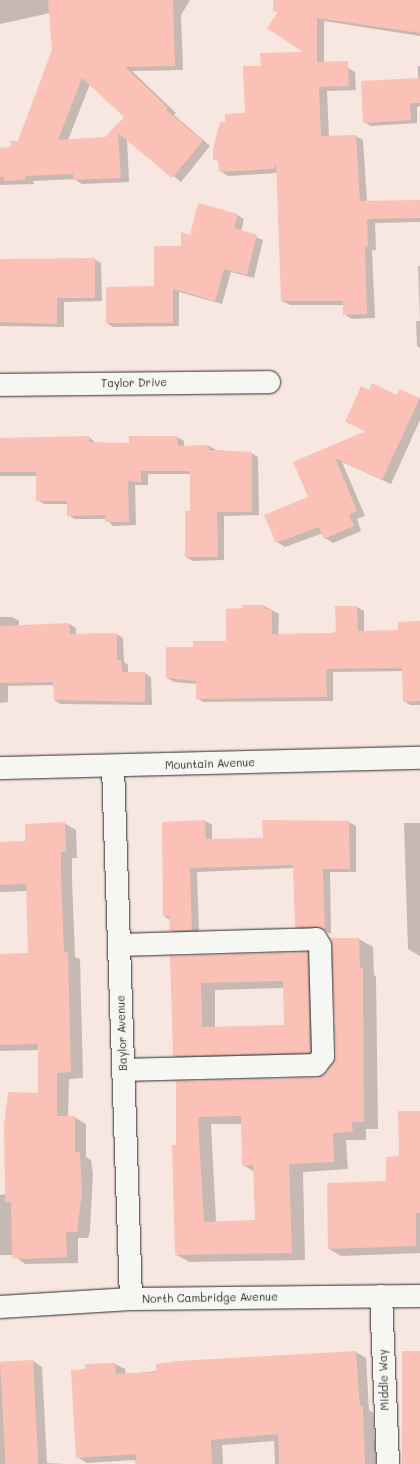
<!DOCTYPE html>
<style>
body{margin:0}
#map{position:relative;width:420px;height:1464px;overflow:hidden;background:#f8e6e0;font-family:Mali,sans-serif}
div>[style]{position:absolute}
.shadow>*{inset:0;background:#0003}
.building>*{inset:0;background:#fbc0b6;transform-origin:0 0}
.roads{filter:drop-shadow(0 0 1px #2b2b2b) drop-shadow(0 0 1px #2b2b2b)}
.minor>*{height:22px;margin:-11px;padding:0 11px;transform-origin:11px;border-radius:11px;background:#f6f6f2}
.major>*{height:22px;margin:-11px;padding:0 11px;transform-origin:11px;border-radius:11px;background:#f6f6f2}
span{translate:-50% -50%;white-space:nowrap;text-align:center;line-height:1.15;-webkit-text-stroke:3px #f6f6f2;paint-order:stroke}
.street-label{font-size:11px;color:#2b2b2b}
</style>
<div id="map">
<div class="shadow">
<i style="clip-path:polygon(evenodd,0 0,190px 0,181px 15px,183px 70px,132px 71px,176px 113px,174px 115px,210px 146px,181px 182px,127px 138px,129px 182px,82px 184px,74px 179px,33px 181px,34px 184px,0 185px,0 149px,12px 148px,18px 142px,53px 50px,50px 13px,0 24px,0 0,90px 84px,125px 117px,106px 138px,68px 140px,90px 84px)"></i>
<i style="clip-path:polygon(287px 0,420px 0,420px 36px,324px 21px,324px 68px,348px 68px,355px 72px,356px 90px,327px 91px,329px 137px,356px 136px,363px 140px,367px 202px,420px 201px,420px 222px,375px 223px,376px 250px,372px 250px,375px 318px,352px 319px,344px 314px,344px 305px,290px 305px,282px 301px,277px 173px,228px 176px,220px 171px,220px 162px,214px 159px,226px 123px,246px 114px,262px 67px,306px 53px)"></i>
<i style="clip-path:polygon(418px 66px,420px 66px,420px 106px,417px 107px,417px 123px,371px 126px,364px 122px,418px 79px)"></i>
<i style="clip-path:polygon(237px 215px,244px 219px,241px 231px,263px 240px,254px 278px,231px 272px,222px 304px,179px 292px,179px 326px,113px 327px,107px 323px,155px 287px,191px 236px)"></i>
<i style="clip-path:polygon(94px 259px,101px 263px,102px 301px,64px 302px,64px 327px,0 326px,0 260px)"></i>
<i style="clip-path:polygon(418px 266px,420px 266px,420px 348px,417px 346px,416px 321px,420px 321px)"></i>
<i style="clip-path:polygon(400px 390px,420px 399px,420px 420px,391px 484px,342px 462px,365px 516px,357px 519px,361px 531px,333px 543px,325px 538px,323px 533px,285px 547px,277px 542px,309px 498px,294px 462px,367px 432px,355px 426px,370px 391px,397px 396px)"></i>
<i style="clip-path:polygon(89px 437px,96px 443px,130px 444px,130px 437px,177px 437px,184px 441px,184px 447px,209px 446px,216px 450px,251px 453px,258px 457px,259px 515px,224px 516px,224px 560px,193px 561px,186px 557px,191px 512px,191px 474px,148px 474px,148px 485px,135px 485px,136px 525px,113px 526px,106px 519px,75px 519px,68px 515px,68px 504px,44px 504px,37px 500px,37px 476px,0 476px,0 439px)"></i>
<i style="clip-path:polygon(264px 606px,279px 614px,278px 635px,333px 634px,357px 607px,364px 611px,364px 632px,420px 649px,420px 705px,410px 705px,404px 701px,403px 671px,333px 672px,333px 701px,203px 702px,197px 698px,197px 684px,174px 682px,167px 678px,194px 648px,227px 642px,243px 609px)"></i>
<i style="clip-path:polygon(0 617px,12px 617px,19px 621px,19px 626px,69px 624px,76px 628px,76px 635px,116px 634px,123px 638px,124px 662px,128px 665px,128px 673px,145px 673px,151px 677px,152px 705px,61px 704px,54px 700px,54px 685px,8px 686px,8px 702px,0 703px)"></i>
<i style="clip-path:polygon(205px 821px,212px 825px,212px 840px,264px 839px,263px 821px,349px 822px,356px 826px,356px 872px,330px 872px,331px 934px,324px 930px,303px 931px,296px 927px,295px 868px,197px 872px,199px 934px,178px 934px,171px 930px,170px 920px,164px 916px)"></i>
<i style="clip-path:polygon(64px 823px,76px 830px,77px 858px,72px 858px,72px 880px,75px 957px,80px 959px,83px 1078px,69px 1079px,68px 1117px,74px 1117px,86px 1124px,86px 1157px,91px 1160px,93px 1174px,90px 1231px,88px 1238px,78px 1238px,78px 1263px,25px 1264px,13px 1255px,0 1255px,0 1195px,5px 1194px,39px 1094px,39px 1050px,0 1051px,0 955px,29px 954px,27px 891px,0 892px,0 843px,26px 842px)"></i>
<i style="clip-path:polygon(404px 823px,420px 823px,420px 956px,408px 949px)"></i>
<i style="clip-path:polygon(evenodd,331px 939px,359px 939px,373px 947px,374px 975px,376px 977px,378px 1129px,366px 1129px,366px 1140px,346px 1140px,348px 1169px,303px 1172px,305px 1260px,190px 1262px,176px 1255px,177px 1082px,317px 1078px,327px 1073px,337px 1056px,331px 939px,211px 1124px,242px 1124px,243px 1165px,255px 1172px,256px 1221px,216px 1222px,211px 1124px)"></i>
<i style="clip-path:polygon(evenodd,307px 953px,321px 961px,323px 1060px,188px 1064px,174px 1056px,171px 957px,307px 953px,284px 988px,285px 1026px,215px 1028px,215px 990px,284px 988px)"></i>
<i style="clip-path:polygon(420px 1112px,420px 1253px,341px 1256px,329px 1249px,387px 1182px)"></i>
<i style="clip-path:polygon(356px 1352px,366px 1358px,369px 1410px,373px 1413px,376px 1464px,275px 1464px,274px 1441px,222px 1445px,223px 1464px,136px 1464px,135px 1460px,87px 1463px,77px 1457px,86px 1365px,115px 1364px,125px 1369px,126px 1374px)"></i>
<i style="clip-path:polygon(33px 1361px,42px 1367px,47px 1463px,65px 1464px,0 1464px,0 1363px)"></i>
</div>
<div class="building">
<i style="clip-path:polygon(evenodd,48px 0,173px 0,175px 66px,125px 67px,168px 108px,166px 110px,203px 141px,172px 178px,118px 133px,121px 178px,73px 180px,73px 174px,25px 176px,25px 180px,4px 181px,4px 177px,0 177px,0 148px,11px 147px,10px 141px,18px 141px,52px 50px,48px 0,82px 78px,124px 117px,105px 137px,58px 140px,82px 78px)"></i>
<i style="clip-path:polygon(273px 0,420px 0,420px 33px,317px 18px,317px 62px,348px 61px,349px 86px,319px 87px,321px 136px,356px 135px,360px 201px,420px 200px,420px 218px,367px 219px,368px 246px,365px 246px,367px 314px,343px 315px,343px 301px,281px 301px,276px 162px,274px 169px,219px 172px,218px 160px,213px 160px,213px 149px,220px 122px,225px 122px,225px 114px,245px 113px,243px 66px,261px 66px,260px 53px,303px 52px,267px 28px,278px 12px,273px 11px)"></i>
<i style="clip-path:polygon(420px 78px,420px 103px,410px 103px,411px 120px,363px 123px,361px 81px)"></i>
<i style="clip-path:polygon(198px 203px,238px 214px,234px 228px,257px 235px,247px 275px,224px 269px,215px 301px,173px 289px,173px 323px,106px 323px,106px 287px,154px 286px,154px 246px,181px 246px,181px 232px,190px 235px)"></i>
<i style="clip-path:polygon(95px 258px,95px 298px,57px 298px,57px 324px,0 322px,0 259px)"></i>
<i style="clip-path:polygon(372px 383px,397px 395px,399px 389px,420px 398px,382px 480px,335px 458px,357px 511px,349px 515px,354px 526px,324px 539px,319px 527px,276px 543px,264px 515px,308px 497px,293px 462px,366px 431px,345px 422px,361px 386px,369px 390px)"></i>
<i style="clip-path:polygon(89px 436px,89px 442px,129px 443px,129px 436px,177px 436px,178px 446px,209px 445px,209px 450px,252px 452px,252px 512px,217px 512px,218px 557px,185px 557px,185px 511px,190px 511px,190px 471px,141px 471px,141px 482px,128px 481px,129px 522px,105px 522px,105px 515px,67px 516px,67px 501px,36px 501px,36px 472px,0 472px,0 438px)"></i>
<i style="clip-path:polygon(242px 605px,264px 605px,265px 609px,272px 609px,272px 634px,333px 633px,336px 631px,335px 606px,357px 606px,358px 631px,398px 630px,398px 622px,420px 621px,420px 701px,403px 702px,402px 668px,326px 669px,327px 697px,196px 699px,196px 681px,166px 678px,166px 647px,193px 647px,193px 641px,226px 641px,226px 609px,242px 608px)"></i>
<i style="clip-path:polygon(69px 623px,70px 634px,117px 633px,117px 660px,121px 660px,122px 672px,145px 672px,145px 702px,54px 700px,53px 682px,0 683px,0 626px)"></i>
<i style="clip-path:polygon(205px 820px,206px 839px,263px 838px,262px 820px,349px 821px,350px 869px,323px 869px,325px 931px,316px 927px,295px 927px,293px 865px,190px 868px,192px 930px,170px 931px,169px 916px,163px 916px,162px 822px)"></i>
<i style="clip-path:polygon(65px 822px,66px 852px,61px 852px,61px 873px,64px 952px,68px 951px,71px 1072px,57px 1073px,57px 1116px,75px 1116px,75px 1152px,80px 1152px,82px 1192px,77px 1232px,66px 1232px,67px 1257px,26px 1259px,12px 1258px,11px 1202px,5px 1202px,4px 1125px,8px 1092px,38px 1093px,38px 1044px,0 1045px,0 954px,28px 953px,26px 884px,0 885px,0 842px,25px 841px,25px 824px)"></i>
<i style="clip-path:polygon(evenodd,330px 938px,359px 938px,360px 968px,363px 968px,364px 1122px,352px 1122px,353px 1132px,333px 1133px,334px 1162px,289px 1164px,292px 1253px,175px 1255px,172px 1145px,176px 1145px,176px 1081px,316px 1078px,326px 1073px,336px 1056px,332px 946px,330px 938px,241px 1116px,242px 1166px,253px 1165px,255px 1220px,204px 1222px,198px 1117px,241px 1116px)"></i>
<i style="clip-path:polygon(evenodd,308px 952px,310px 1053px,173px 1056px,170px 956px,308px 952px,283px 981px,284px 1025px,202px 1027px,201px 983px,283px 981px)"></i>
<i style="clip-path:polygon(398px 1111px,420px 1111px,420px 1213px,416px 1213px,416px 1246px,328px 1249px,327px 1183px,386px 1181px,386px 1157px,399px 1156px)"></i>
<i style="clip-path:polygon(356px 1351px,360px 1406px,363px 1406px,365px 1464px,279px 1464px,278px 1434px,211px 1440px,212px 1464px,136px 1464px,136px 1454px,76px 1458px,71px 1370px,85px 1369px,85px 1364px,115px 1363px,116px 1374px,157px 1372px,156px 1364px,177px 1361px)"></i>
<i style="left:420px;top:1351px;width:113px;height:18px;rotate:90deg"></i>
<i style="left:33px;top:1360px;width:104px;height:33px;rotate:87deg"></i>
</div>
<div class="roads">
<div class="minor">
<i style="left:0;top:385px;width:269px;rotate:-0.6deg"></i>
<i style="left:113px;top:767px;width:532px;rotate:88.06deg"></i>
<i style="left:119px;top:945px;width:197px;rotate:-1.7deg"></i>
<i style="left:316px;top:939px;width:8px;rotate:60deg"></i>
<i style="left:320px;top:946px;width:110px;rotate:88.4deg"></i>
<i style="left:323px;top:1056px;width:11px;rotate:128deg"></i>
<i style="left:316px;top:1065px;width:193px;rotate:178.5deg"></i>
<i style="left:381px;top:1296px;width:168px;rotate:87.6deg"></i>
<i style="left:0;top:1307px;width:131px;rotate:-3.5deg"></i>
<i style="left:131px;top:1299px;width:289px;rotate:-0.6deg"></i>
</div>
<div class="major">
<i style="left:0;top:768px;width:420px;rotate:-1.4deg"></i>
</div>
</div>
<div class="street-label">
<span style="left:134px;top:383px;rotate:-1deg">Taylor Drive</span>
<span style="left:210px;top:764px;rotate:-2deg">Mountain Avenue</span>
<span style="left:122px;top:1033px;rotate:-92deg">Baylor Avenue</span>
<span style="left:210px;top:1298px;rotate:-1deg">North Cambridge Avenue</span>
<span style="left:384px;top:1380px;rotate:-92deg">Middle Way</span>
</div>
</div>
